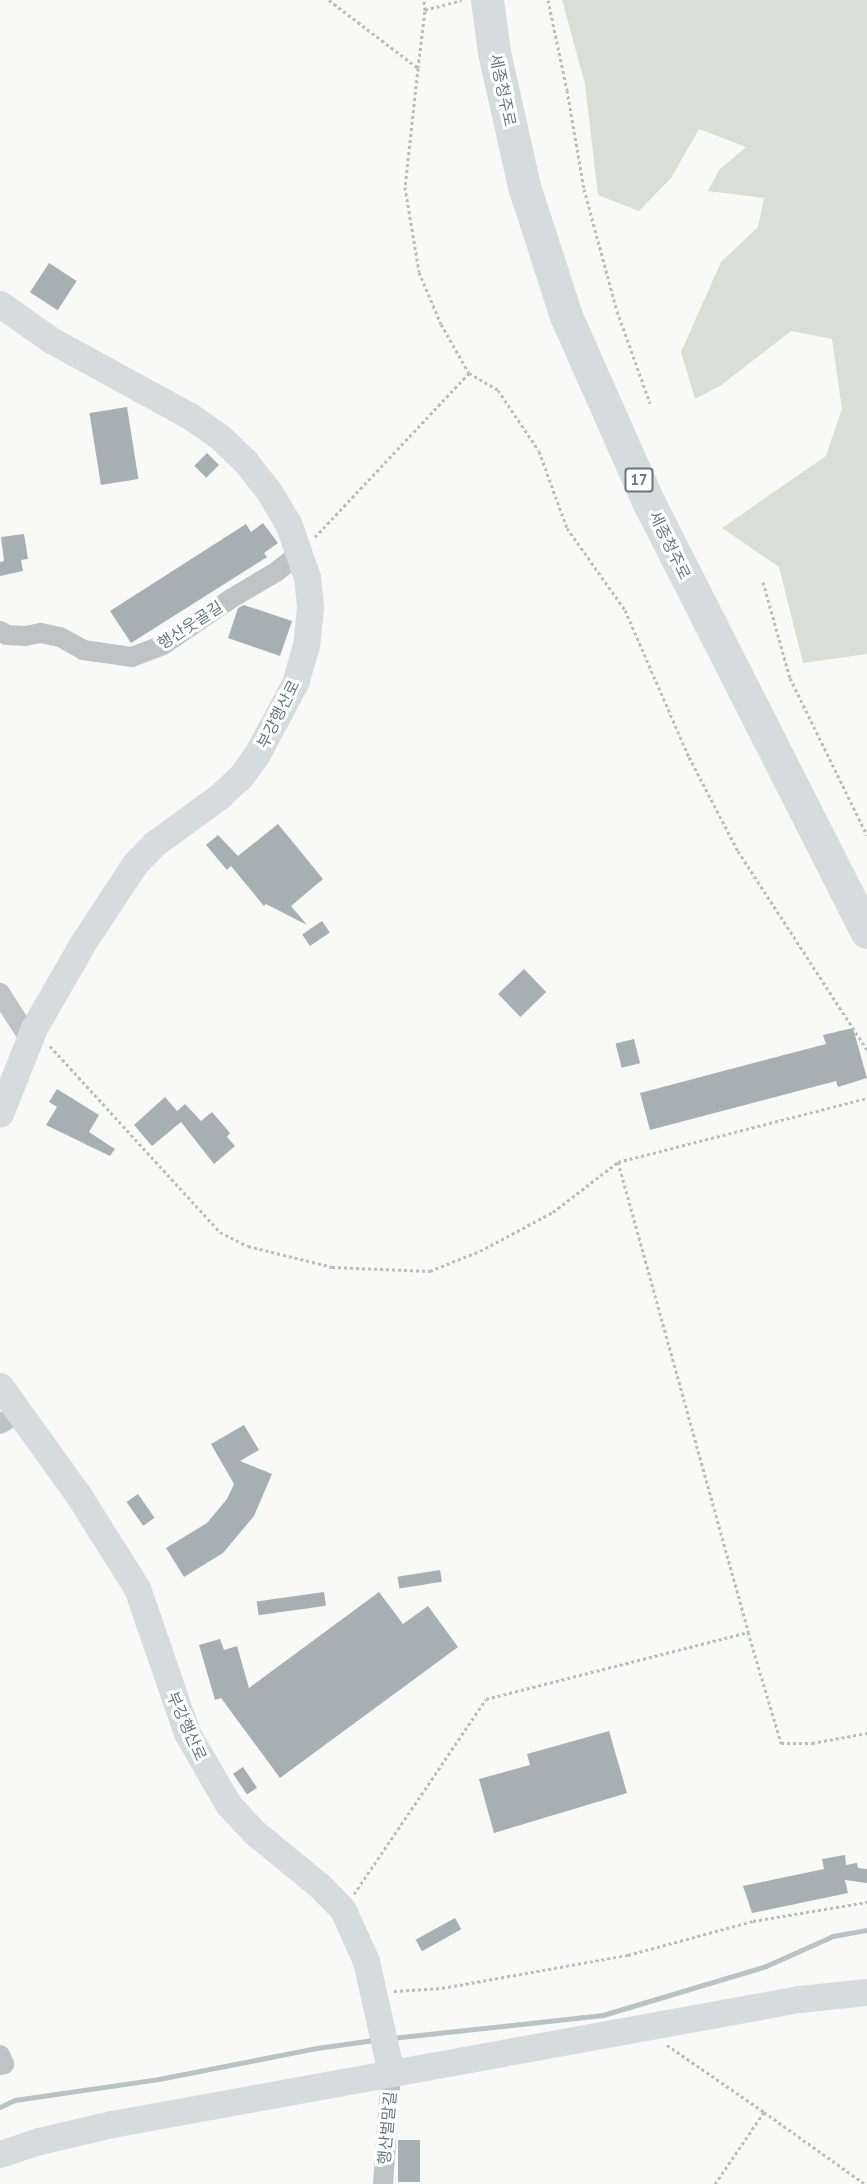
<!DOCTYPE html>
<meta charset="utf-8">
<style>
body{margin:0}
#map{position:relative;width:867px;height:2184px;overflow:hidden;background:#f9f9f7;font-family:"PT Sans","Noto Sans KR",sans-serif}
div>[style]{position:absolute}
.green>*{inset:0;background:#daded7}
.stream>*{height:4.5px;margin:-2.25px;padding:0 2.25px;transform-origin:2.25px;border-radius:2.25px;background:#b7c4c6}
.building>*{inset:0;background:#a6b0b3;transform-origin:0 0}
.path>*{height:3px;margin-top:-1.5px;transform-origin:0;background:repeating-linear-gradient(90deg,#b9bdbf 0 3px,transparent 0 6px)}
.street>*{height:20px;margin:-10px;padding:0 10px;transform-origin:10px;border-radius:10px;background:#bec4c6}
.secondary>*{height:27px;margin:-13.5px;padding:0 13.5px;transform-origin:13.5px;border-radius:13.5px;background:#d6dbdd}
.highway>*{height:33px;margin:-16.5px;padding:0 16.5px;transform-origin:16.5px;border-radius:16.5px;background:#d6dbdd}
span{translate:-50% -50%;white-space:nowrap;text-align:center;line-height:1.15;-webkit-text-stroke:6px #fff;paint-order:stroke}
.shield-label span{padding:2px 4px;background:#fff;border:2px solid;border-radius:4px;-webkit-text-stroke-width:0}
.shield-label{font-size:15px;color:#66797f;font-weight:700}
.street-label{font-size:16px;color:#66797f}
</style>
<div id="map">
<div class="green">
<i style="clip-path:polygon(562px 0,867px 0,867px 654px,803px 663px,779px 567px,722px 528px,826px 456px,842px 409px,832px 339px,791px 331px,720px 386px,695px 399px,681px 352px,721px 262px,758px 227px,764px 198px,708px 191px,719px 170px,746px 147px,699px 129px,671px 178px,639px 211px,598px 195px,585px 84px)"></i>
</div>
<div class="stream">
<i style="left:392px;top:2038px;width:212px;rotate:-6.2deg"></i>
<i style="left:603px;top:2015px;width:170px;rotate:-16.7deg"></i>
<i style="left:766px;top:1966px;width:73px;rotate:-24.1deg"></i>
<i style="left:833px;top:1936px;width:35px;rotate:-10deg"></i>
<i style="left:0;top:2107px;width:17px;rotate:-25deg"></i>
<i style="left:15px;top:2100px;width:146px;rotate:-8.3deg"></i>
<i style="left:159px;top:2079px;width:161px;rotate:-11.1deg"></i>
<i style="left:317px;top:2048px;width:59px;rotate:-7.9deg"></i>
</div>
<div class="building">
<i style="left:49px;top:263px;width:33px;height:35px;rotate:33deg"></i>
<i style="left:127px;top:407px;width:73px;height:38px;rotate:81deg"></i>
<i style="left:207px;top:453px;width:17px;height:18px;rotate:45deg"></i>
<i style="clip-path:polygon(263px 523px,278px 543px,264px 553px,267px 557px,131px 643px,110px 611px,246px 524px,251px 532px)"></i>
<i style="clip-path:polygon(24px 534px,28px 559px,21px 560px,23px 571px,0 576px,0 562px,4px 561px,1px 537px)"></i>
<i style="clip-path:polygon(244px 605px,292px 621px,280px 656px,228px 638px,238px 608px)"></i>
<i style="clip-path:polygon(278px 824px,323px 879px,291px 906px,307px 925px,266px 904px,264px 906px,231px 866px,227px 870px,206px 845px,218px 835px,238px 856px)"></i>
<i style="left:322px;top:921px;width:14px;height:24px;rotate:56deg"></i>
<i style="left:524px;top:969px;width:32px;height:36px;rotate:46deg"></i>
<i style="clip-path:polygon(853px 1028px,867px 1078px,838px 1087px,836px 1081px,650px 1130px,640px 1093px,826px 1044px,823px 1035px)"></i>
<i style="left:634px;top:1039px;width:25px;height:19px;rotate:76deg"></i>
<i style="clip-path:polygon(57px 1089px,99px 1115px,89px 1132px,115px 1149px,110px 1156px,46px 1125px,57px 1107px,49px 1102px)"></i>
<i style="clip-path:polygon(165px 1097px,177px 1111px,185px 1104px,201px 1121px,212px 1112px,230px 1133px,227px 1137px,235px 1146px,214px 1164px,181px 1122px,152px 1146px,134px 1125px)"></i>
<i style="clip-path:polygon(244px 1425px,259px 1450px,240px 1461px,272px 1474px,254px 1516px,223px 1553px,184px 1577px,166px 1548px,207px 1523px,227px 1499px,234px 1484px,211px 1444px)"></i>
<i style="left:138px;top:1494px;width:29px;height:14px;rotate:55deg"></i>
<i style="left:440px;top:1570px;width:12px;height:43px;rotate:81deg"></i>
<i style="left:324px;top:1592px;width:14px;height:68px;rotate:82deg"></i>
<i style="clip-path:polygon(379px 1592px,403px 1624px,428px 1606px,458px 1647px,280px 1778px,221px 1698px,215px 1700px,199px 1645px,220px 1639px,224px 1650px,237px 1646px,249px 1688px)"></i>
<i style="clip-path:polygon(609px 1731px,627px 1793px,494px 1833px,479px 1779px,530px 1765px,527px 1754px)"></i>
<i style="left:243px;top:1767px;width:25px;height:12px;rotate:56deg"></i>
<i style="clip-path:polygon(845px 1855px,846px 1865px,857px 1863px,858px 1868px,867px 1869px,867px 1883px,845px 1880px,848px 1893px,752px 1913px,743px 1886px,824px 1869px,822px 1859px)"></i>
<i style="left:455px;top:1918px;width:13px;height:45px;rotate:61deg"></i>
<i style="left:398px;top:2140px;width:22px;height:42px"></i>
</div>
<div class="path">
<i style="left:329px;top:0;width:112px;rotate:37.4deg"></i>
<i style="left:418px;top:68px;width:120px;rotate:96.2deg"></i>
<i style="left:405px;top:187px;width:86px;rotate:80.6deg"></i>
<i style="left:419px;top:272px;width:56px;rotate:67.1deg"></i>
<i style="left:441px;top:324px;width:56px;rotate:60.3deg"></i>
<i style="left:548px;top:0;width:92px;rotate:78.1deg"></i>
<i style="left:567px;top:90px;width:100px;rotate:80.3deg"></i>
<i style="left:584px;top:189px;width:126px;rotate:74.9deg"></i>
<i style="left:617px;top:311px;width:98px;rotate:70.3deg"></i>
<i style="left:425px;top:10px;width:38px;rotate:-15deg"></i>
<i style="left:418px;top:68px;width:58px;rotate:-83.1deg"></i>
<i style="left:425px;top:10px;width:10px;rotate:-96deg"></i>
<i style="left:315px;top:537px;width:225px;rotate:-46.8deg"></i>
<i style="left:469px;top:373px;width:34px;rotate:30deg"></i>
<i style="left:498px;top:390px;width:73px;rotate:56.1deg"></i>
<i style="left:539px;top:451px;width:82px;rotate:70deg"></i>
<i style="left:567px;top:528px;width:100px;rotate:54.7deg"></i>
<i style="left:625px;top:610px;width:160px;rotate:66.5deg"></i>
<i style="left:689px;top:757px;width:106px;rotate:62.5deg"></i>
<i style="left:738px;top:851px;width:237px;rotate:57deg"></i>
<i style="left:763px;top:582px;width:100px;rotate:74.3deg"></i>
<i style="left:790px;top:678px;width:175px;rotate:63.9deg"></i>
<i style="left:50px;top:1046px;width:252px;rotate:47.6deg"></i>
<i style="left:220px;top:1232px;width:31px;rotate:27deg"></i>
<i style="left:248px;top:1246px;width:87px;rotate:14deg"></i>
<i style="left:332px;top:1267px;width:98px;rotate:2.3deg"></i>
<i style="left:430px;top:1271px;width:54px;rotate:-21.8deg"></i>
<i style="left:480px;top:1251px;width:83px;rotate:-28.1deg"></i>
<i style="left:553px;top:1212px;width:82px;rotate:-37.6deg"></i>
<i style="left:618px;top:1162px;width:488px;rotate:74.5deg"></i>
<i style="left:618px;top:1162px;width:257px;rotate:-14.4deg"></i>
<i style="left:354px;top:1894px;width:235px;rotate:-55.9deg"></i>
<i style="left:486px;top:1699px;width:270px;rotate:-14.3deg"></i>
<i style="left:748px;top:1632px;width:116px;rotate:73.4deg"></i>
<i style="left:781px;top:1743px;width:31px"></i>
<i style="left:812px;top:1743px;width:56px;rotate:-10.3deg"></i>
<i style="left:394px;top:1991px;width:48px;rotate:-3.6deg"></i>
<i style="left:442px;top:1988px;width:189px;rotate:-10.1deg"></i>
<i style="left:628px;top:1955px;width:130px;rotate:-15.2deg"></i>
<i style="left:753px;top:1921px;width:116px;rotate:-9.5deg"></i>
<i style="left:667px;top:2045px;width:118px;rotate:34.6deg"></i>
<i style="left:715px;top:2184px;width:87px;rotate:-55.8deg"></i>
<i style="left:764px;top:2112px;width:124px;rotate:35.5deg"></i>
</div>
<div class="street">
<i style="left:0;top:631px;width:8px;rotate:30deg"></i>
<i style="left:7px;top:635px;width:18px;rotate:3deg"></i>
<i style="left:25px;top:636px;width:16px;rotate:-11deg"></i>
<i style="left:41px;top:633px;width:19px;rotate:12deg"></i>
<i style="left:60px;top:637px;width:26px;rotate:29deg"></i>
<i style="left:83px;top:650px;width:49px;rotate:8.1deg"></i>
<i style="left:132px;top:657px;width:33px;rotate:-21deg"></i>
<i style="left:163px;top:645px;width:83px;rotate:-34.3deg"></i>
<i style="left:232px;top:598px;width:51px;rotate:-30.6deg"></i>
<i style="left:276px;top:572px;width:31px;rotate:-38deg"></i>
<i style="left:0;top:993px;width:56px;rotate:57.4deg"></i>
<i style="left:0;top:1424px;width:21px;rotate:-31deg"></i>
<i style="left:0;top:2055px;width:10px;rotate:66deg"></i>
<i style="left:4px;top:2064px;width:4px;rotate:166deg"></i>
<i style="left:383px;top:2184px;width:111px;rotate:-85.9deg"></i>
</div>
<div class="secondary">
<i style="left:0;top:304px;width:62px;rotate:35.2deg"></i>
<i style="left:51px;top:340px;width:158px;rotate:28.7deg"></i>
<i style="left:190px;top:416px;width:35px;rotate:35deg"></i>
<i style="left:219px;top:436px;width:36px;rotate:44deg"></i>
<i style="left:245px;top:461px;width:37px;rotate:52deg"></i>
<i style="left:268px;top:490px;width:39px;rotate:59deg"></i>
<i style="left:288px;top:523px;width:57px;rotate:70.6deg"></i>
<i style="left:307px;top:577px;width:31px;rotate:84deg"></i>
<i style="left:310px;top:608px;width:37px;rotate:96deg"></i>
<i style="left:306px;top:645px;width:37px;rotate:106deg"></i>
<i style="left:296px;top:681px;width:83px;rotate:118.1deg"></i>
<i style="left:257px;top:754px;width:29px;rotate:126deg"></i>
<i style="left:240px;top:777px;width:26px;rotate:137deg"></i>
<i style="left:221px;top:795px;width:83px;rotate:143.8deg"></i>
<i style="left:154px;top:844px;width:29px;rotate:134deg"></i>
<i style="left:134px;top:865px;width:91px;rotate:123.3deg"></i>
<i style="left:84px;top:941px;width:100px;rotate:119.9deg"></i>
<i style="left:34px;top:1028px;width:92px;rotate:111.6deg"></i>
<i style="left:0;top:1386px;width:135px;rotate:54.3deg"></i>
<i style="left:79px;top:1496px;width:109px;rotate:57.8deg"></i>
<i style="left:137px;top:1588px;width:153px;rotate:71deg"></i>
<i style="left:187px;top:1733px;width:82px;rotate:60deg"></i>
<i style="left:228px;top:1804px;width:38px;rotate:47deg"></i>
<i style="left:254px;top:1832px;width:85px;rotate:39.3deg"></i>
<i style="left:320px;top:1886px;width:33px;rotate:46deg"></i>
<i style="left:343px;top:1910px;width:56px;rotate:65.7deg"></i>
<i style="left:366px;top:1961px;width:115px;rotate:77.4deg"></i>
<i style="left:0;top:2154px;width:41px;rotate:-18.4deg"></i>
<i style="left:39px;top:2141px;width:75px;rotate:-13.1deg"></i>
<i style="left:112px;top:2124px;width:698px;rotate:-10.31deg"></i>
<i style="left:799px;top:1999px;width:68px;rotate:-5.9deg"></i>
</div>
<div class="highway">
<i style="left:487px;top:0;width:52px;rotate:82.3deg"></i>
<i style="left:494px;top:52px;width:137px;rotate:77.4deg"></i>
<i style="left:524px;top:186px;width:137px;rotate:72.1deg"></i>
<i style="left:566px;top:316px;width:205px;rotate:66.1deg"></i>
<i style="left:649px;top:503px;width:481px;rotate:63.1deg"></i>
</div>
<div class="shield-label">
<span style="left:639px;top:480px">17</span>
</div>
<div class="street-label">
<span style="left:503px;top:90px;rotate:78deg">세종청주로</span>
<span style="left:670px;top:545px;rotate:64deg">세종청주로</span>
<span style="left:190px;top:625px;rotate:-33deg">행산웃골길</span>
<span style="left:278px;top:714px;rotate:-63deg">부강행산로</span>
<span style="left:187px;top:1726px;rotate:66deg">부강행산로</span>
<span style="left:387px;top:2128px;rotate:-85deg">행산벌말길</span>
</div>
</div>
